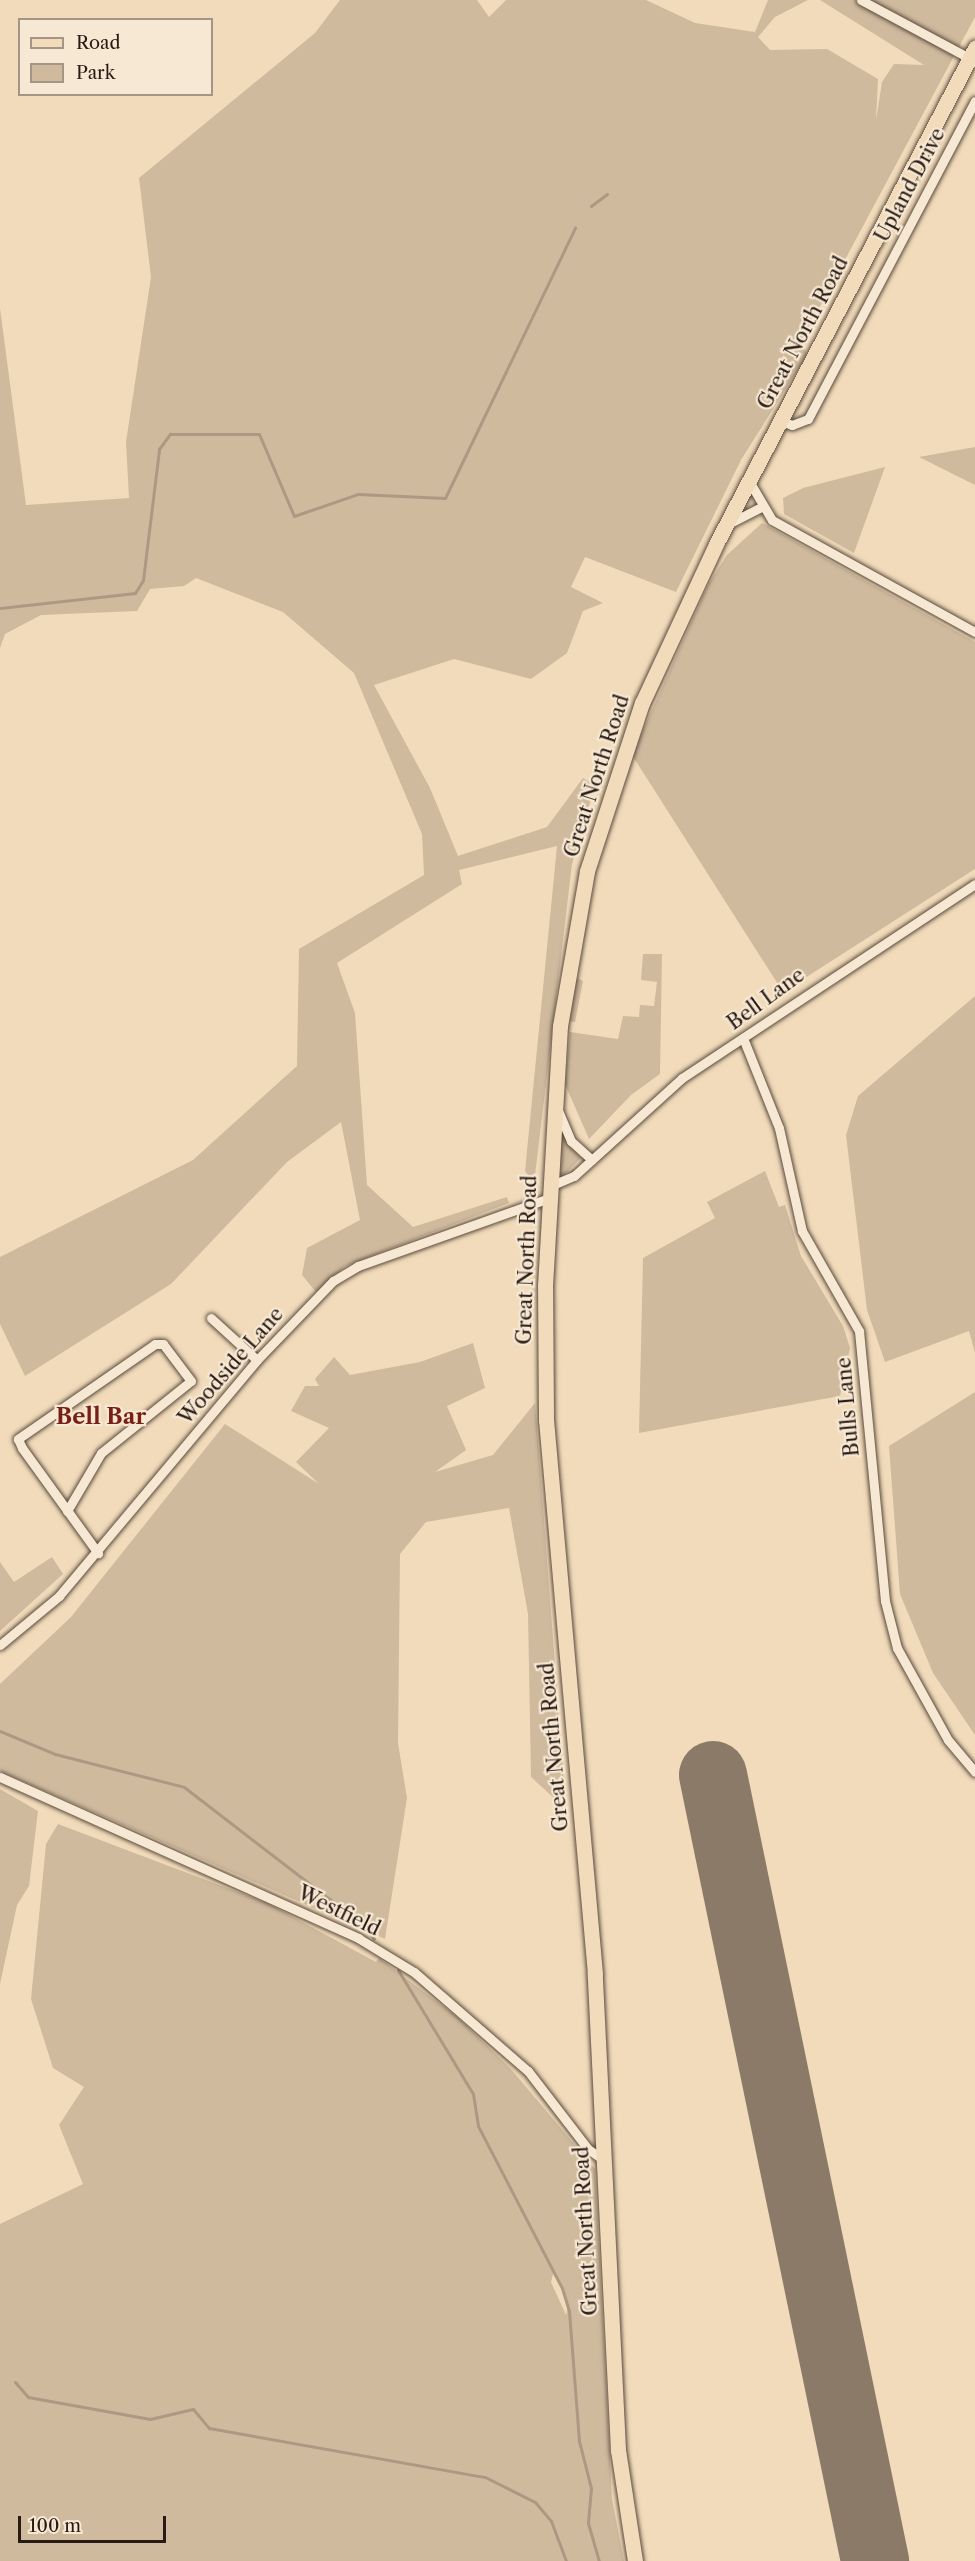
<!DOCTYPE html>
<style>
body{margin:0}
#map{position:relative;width:975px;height:2561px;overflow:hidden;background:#f1dbba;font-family:"Libre Caslon Text",serif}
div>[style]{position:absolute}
.green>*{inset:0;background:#cfba9e}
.stream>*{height:3px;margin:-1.5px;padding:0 1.5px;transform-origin:1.5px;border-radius:1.5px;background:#ad9982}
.runway>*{height:68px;margin:-34px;padding:0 34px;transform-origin:34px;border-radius:34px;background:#8c7a68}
.roads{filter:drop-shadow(0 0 2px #5a4a3e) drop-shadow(0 0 2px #5a4a3e)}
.street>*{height:9px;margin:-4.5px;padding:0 4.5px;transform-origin:4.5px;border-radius:4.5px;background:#f6e8d2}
.primary>*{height:15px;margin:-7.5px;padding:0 7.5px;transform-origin:7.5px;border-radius:7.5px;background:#f1dbba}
span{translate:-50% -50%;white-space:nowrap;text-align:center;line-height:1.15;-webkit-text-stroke:4.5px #f6e8d2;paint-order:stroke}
.street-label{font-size:20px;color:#281a15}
.quarter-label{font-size:22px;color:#7a1f14;font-weight:700}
.legend{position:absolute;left:18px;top:18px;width:195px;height:78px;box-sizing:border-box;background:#f6e8d2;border:2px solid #a49686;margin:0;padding:8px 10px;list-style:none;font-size:18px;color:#281a15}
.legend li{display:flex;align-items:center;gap:12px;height:30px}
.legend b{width:30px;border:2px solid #a49686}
.scale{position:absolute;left:18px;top:2516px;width:148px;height:27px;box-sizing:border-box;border:3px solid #281a15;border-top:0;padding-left:8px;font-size:18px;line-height:21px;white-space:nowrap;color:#281a15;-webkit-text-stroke:4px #f6e8d2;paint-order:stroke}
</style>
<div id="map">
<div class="green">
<i style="clip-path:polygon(340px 0,477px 0,489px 17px,506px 0,646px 0,695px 23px,755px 32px,768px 0,808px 0,775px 17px,758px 37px,770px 50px,827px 49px,878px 79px,876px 120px,882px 82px,894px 64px,924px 65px,820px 0,975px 0,975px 17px,802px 340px,807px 355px,741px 460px,676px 592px,585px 557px,571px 587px,603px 603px,583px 611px,567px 653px,531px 679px,454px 659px,374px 685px,430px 788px,458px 856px,547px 827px,583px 778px,595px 785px,572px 864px,534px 1184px,525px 1171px,557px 846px,459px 870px,462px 884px,337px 963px,355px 1013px,367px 1185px,413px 1227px,507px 1197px,509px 1203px,345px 1266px,316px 1292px,302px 1275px,307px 1248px,360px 1220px,341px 1122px,287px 1162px,171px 1284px,25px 1376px,0 1324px,0 1257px,193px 1160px,297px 1066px,299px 949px,424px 875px,422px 834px,354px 673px,283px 612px,196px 578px,184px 586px,150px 589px,137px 611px,41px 615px,5px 634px,0 648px,0 308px,26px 505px,129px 498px,126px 442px,151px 277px,139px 178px,315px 33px)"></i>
<i style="clip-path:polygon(975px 447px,975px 485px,919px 457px)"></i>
<i style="clip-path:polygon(885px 467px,854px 553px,784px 514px,783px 498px,803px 488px)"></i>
<i style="clip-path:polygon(762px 523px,975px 642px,975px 869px,783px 992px,632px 755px,708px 585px,727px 555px)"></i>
<i style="clip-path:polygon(643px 954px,662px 954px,660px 1074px,631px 1095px,589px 1139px,565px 1084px,570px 1032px,618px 1039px,623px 1016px,639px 1017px,640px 1005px,654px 1006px,657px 982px,641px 980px)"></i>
<i style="clip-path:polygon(575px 977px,583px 981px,575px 1022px,569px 1021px)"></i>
<i style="clip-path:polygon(975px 996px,975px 1353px,969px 1331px,885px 1362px,867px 1310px,846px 1135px,858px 1096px)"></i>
<i style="clip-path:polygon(560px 1131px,581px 1158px,562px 1177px,558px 1175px)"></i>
<i style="clip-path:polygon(765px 1171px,779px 1207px,785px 1205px,801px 1256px,843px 1326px,850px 1348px,840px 1396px,639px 1433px,643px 1258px,715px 1218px,707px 1202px)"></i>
<i style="clip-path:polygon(473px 1343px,485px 1388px,447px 1406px,466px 1450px,435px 1472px,493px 1455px,535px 1403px,566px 1809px,531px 1777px,528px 1614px,509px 1508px,426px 1522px,400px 1554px,398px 1743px,407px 1798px,385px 1939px,0 1771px,0 1684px,71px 1617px,225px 1424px,319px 1484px,296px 1462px,329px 1428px,291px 1411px,305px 1386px,319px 1386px,315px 1379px,334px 1357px,350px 1375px,420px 1362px)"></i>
<i style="clip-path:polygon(975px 1392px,975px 1735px,933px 1673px,900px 1594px,889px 1446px)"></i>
<i style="clip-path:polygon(52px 1557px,63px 1574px,0 1631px,0 1562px,14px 1582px)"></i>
<i style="clip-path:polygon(0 1789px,38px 1811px,29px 1886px,17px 1905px,0 1984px)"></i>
<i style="clip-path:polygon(evenodd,58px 1824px,269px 1904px,376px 1962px,379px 1958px,457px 2017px,510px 2068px,595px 2169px,612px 2499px,624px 2561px,0 2561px,0 2224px,83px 2184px,59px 2125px,84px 2087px,53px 2068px,31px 1999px,46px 1844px,58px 1824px,554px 2271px,568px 2304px,566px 2315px,551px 2282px,554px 2271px)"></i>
</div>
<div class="stream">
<i style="left:591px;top:206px;width:20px;rotate:-37deg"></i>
<i style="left:0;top:608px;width:136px;rotate:-6.3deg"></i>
<i style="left:135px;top:593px;width:15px;rotate:-58deg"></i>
<i style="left:143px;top:580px;width:132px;rotate:-83deg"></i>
<i style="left:159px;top:449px;width:19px;rotate:-54deg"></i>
<i style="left:170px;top:434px;width:89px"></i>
<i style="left:259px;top:434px;width:89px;rotate:66.9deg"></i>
<i style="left:294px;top:516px;width:68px;rotate:-19deg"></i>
<i style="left:358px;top:494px;width:87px;rotate:2.6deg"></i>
<i style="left:445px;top:498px;width:300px;rotate:-64.3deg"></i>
<i style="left:0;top:1731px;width:60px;rotate:22.7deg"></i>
<i style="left:55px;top:1754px;width:133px;rotate:14.3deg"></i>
<i style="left:184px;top:1787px;width:225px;rotate:37.6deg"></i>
<i style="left:362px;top:1924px;width:19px;rotate:51deg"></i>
<i style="left:398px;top:1970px;width:145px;rotate:58.8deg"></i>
<i style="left:473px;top:2094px;width:32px;rotate:81deg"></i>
<i style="left:478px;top:2126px;width:182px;rotate:62.6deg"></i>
<i style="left:562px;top:2288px;width:24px;rotate:73deg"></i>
<i style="left:569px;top:2311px;width:130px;rotate:85.6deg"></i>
<i style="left:579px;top:2441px;width:49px;rotate:75.7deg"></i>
<i style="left:591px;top:2488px;width:35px;rotate:95deg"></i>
<i style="left:588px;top:2523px;width:40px;rotate:74deg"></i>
<i style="left:15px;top:2382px;width:20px;rotate:49deg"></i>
<i style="left:28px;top:2397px;width:124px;rotate:10.2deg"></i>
<i style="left:150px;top:2419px;width:44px;rotate:-13.1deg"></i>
<i style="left:193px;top:2409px;width:25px;rotate:50deg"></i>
<i style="left:209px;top:2428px;width:280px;rotate:10.1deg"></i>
<i style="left:485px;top:2477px;width:56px;rotate:26.6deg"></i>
<i style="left:535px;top:2502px;width:25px;rotate:50deg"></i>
<i style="left:551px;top:2521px;width:43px;rotate:69.4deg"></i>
</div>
<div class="runway">
<i style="left:713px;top:1775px;width:803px;rotate:78.35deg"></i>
</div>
<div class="roads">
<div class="street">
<i style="left:861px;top:0;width:123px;rotate:28.2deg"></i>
<i style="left:780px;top:420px;width:13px;rotate:23deg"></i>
<i style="left:792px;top:425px;width:17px;rotate:-21deg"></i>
<i style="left:808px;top:419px;width:359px;rotate:-62.3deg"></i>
<i style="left:749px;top:481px;width:45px;rotate:59.5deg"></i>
<i style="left:772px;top:520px;width:232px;rotate:28.9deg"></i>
<i style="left:728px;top:524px;width:39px;rotate:-27deg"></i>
<i style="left:743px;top:1038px;width:97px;rotate:68.2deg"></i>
<i style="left:779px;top:1128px;width:106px;rotate:77.4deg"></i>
<i style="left:802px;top:1231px;width:115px;rotate:60.3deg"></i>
<i style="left:859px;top:1331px;width:271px;rotate:84.5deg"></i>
<i style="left:885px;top:1601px;width:49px;rotate:75.7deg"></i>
<i style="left:897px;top:1648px;width:105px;rotate:61deg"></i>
<i style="left:948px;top:1740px;width:42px;rotate:49.8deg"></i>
<i style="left:557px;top:1108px;width:36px;rotate:67deg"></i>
<i style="left:571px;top:1141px;width:28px;rotate:42deg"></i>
<i style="left:550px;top:1186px;width:26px;rotate:-23deg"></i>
<i style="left:574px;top:1176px;width:146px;rotate:-42.2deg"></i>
<i style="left:682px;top:1078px;width:351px;rotate:-33.5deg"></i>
<i style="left:211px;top:1318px;width:62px;rotate:42.4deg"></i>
<i style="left:67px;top:1511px;width:67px;rotate:-59.6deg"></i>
<i style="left:101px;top:1453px;width:115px;rotate:-38.7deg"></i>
<i style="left:191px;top:1381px;width:46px;rotate:-127.1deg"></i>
<i style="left:163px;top:1344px;width:8px;rotate:180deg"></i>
<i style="left:155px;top:1344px;width:167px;rotate:145.3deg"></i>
<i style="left:18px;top:1439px;width:10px;rotate:66deg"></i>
<i style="left:22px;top:1448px;width:130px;rotate:54.1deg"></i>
<i style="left:0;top:1645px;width:77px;rotate:-39.7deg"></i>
<i style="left:59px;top:1596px;width:308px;rotate:-50deg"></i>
<i style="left:257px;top:1360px;width:110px;rotate:-46.1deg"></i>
<i style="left:333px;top:1281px;width:29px;rotate:-31deg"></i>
<i style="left:358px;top:1266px;width:203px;rotate:-19.6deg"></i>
<i style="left:0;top:1777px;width:393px;rotate:24.2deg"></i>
<i style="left:358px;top:1938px;width:66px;rotate:31.3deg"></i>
<i style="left:414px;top:1972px;width:151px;rotate:41deg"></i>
<i style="left:528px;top:2071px;width:98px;rotate:52.4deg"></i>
<i style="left:588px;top:2149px;width:19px;rotate:35deg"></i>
</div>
<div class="primary">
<i style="left:635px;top:2561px;width:112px;rotate:-98.7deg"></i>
<i style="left:618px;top:2450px;width:477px;rotate:-92.8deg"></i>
<i style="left:595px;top:1974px;width:556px;rotate:-95.05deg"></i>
<i style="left:546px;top:1420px;width:134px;rotate:-90.4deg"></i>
<i style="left:545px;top:1286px;width:260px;rotate:-86.7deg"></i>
<i style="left:560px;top:1026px;width:157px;rotate:-80.1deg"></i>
<i style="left:587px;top:871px;width:177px;rotate:-71.9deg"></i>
<i style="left:642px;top:703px;width:175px;rotate:-65deg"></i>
<i style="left:716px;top:544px;width:560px;rotate:-62.43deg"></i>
</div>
</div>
<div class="street-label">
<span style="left:910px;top:185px;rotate:-62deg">Upland Drive</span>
<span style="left:803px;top:333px;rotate:-62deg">Great North Road</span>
<span style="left:597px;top:776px;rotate:-72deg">Great North Road</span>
<span style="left:766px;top:999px;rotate:-36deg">Bell Lane</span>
<span style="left:527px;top:1260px;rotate:-88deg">Great North Road</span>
<span style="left:231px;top:1366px;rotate:-49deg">Woodside Lane</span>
<span style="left:848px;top:1407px;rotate:-95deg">Bulls Lane</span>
<span style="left:554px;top:1747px;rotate:-95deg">Great North Road</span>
<span style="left:339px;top:1911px;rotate:26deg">Westfield</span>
<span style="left:586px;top:2231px;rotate:-93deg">Great North Road</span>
</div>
<div class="quarter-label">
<span style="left:101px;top:1417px">Bell Bar</span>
</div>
<ul class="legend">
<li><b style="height:8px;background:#f1dbba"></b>Road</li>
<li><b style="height:16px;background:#cfba9e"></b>Park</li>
</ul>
<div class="scale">100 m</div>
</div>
